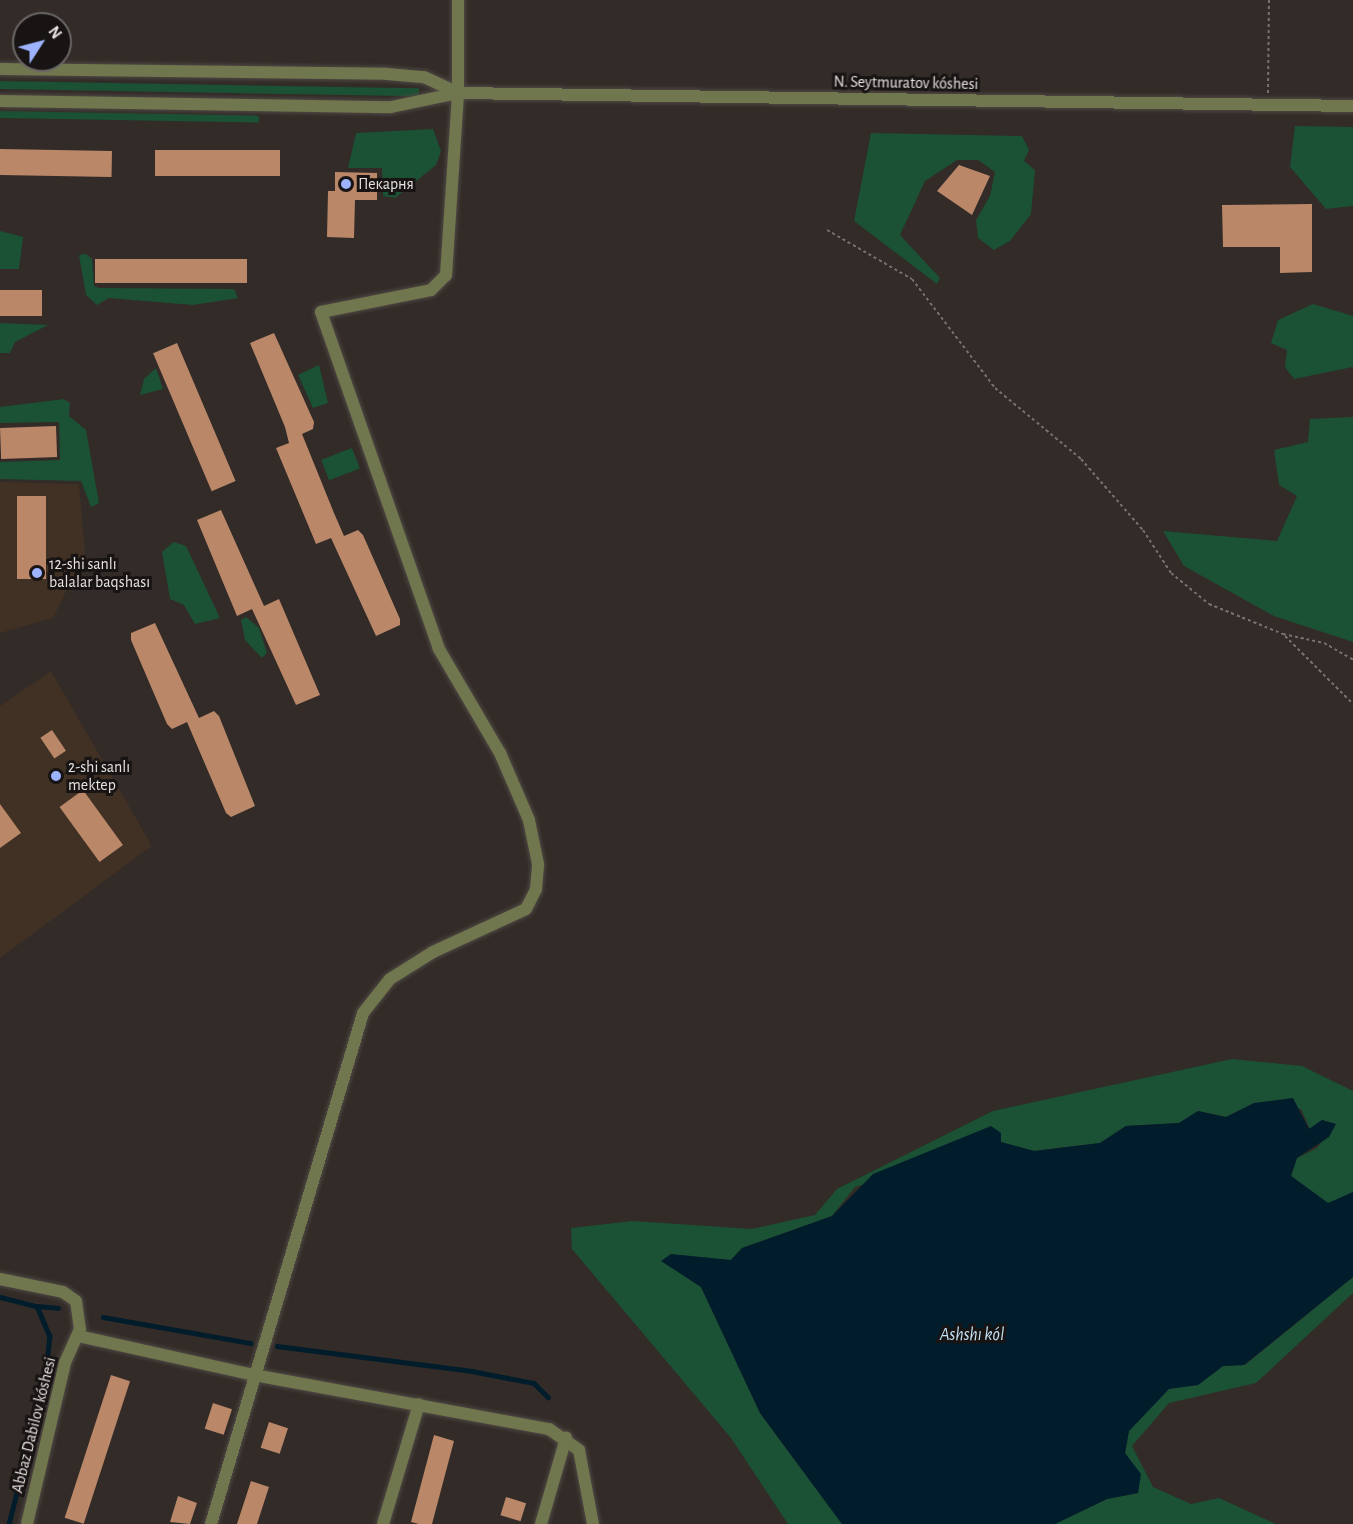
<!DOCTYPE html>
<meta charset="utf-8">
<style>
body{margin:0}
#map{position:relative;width:1353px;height:1524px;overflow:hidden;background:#322b27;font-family:"Alegreya Sans",sans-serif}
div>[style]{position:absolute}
.education>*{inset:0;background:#403124}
.green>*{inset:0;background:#1b5135;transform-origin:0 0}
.water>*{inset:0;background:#011d2c}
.stream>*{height:4.5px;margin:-2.25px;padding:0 2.25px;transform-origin:2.25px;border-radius:2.25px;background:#011d2c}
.building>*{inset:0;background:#ba8769;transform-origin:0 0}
.path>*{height:2px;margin-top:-1px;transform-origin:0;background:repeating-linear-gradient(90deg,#77726e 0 3px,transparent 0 6px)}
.roads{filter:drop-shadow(0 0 2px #4f4844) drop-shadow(0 0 2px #4f4844)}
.minor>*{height:12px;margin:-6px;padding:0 6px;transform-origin:6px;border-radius:6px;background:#70764d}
.tertiary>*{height:12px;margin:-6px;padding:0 6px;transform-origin:6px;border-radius:6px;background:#70764d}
.dots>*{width:16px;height:16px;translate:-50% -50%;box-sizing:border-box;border:3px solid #171413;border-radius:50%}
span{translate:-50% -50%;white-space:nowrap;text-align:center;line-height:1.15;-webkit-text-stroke:6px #171413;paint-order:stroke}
.street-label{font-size:16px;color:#e6e2df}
.poi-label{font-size:16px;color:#e6e2df}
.left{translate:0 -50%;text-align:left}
.water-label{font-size:18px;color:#c2e1f4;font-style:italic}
.north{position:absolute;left:12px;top:12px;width:60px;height:60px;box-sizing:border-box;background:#171413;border:2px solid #6a6665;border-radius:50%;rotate:54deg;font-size:16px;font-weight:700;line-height:24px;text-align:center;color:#e6e2df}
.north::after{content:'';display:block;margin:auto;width:21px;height:27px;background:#9eb3fd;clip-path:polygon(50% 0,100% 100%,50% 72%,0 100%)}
</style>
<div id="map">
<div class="education">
<i style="clip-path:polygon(0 482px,79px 484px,85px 553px,53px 618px,0 633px)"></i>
<i style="clip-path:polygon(51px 671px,152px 846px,0 958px,0 706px)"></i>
</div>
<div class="green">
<i style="left:0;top:81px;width:419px;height:8px;rotate:1deg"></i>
<i style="left:0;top:111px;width:259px;height:7px;rotate:1deg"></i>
<i style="clip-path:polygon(1295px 126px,1353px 127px,1353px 206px,1326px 209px,1290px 167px)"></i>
<i style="clip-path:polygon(433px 129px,441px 151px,436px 165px,395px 198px,383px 196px,382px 168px,348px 168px,356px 133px)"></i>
<i style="clip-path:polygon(871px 133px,1022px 136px,1029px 150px,1024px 161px,1035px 170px,1031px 214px,1010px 241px,994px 250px,978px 238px,976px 220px,990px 196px,995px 172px,978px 160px,957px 160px,925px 181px,900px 235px,940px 278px,937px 284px,854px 221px)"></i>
<i style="clip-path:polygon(0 231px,23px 237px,19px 269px,0 269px)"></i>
<i style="clip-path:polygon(86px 254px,92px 259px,94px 286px,99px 288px,234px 289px,238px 298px,193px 305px,109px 298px,97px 305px,86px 295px,79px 255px)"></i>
<i style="clip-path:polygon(1313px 304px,1353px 316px,1353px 367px,1294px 379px,1285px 367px,1287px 350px,1271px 343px,1278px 320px)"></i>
<i style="clip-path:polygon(0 323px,48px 325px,15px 342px,10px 353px,0 353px)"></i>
<i style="clip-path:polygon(319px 365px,328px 403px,313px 408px,298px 375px)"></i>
<i style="clip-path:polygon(156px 368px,163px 389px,140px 395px,144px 379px)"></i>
<i style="clip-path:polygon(64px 399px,70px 403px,69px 416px,86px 430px,99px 503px,91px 507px,81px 481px,0 479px,0 462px,60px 460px,59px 422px,0 423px,0 407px)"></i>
<i style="clip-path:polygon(1353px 417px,1353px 642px,1274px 616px,1184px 566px,1163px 531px,1277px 541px,1297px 496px,1279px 485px,1274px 450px,1308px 442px,1310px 419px)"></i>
<i style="left:352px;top:448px;width:22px;height:33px;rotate:69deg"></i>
<i style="clip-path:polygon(174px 542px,186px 546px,220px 618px,195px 624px,184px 605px,170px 599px,162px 552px)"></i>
<i style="clip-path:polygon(246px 617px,259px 628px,267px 653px,262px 658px,245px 640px,241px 620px)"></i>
<i style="clip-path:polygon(1232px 1059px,1302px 1066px,1353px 1091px,1353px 1192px,1343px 1201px,1328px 1203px,1291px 1176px,1297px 1158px,1317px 1148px,1335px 1124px,1322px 1120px,1310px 1129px,1301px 1109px,1254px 1103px,1226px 1117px,1198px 1111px,1179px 1123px,1126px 1126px,1100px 1143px,1034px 1151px,1001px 1142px,855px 1187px,832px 1216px,742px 1248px,731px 1260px,662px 1261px,701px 1287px,760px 1413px,842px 1524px,788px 1524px,731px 1438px,572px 1249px,571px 1228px,633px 1221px,752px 1229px,815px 1215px,837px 1189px,993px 1111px)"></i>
<i style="clip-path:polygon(1353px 1277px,1353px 1293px,1256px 1383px,1169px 1403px,1132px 1446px,1153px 1487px,1191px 1504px,1219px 1498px,1276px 1524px,1055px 1524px,1107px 1499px,1138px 1493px,1140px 1474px,1125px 1453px,1129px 1431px,1169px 1388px,1198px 1385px,1223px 1366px,1245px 1365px)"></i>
</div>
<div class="water">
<i style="clip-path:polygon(1293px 1098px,1309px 1129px,1322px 1120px,1336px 1124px,1329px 1137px,1297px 1158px,1291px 1176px,1328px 1203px,1353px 1192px,1353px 1277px,1244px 1365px,1223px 1366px,1198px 1385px,1169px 1389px,1129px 1431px,1125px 1453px,1141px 1474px,1138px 1493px,1107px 1499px,1055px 1524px,842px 1524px,760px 1413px,701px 1287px,661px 1261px,671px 1254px,731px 1260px,742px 1248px,832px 1216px,873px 1174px,991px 1126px,1001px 1133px,1001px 1142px,1034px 1151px,1100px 1143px,1126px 1126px,1179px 1123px,1198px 1111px,1226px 1117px,1254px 1103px)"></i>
</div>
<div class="stream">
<i style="left:0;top:1297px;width:38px;rotate:14deg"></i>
<i style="left:37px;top:1306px;width:33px;rotate:67deg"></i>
<i style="left:50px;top:1336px;width:51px;rotate:96.7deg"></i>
<i style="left:44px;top:1387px;width:141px;rotate:104.3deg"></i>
<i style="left:37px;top:1306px;width:21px;rotate:5deg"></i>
<i style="left:103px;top:1317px;width:150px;rotate:10deg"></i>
<i style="left:277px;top:1346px;width:197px;rotate:7.3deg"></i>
<i style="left:472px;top:1371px;width:63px;rotate:11deg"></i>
<i style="left:534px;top:1383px;width:20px;rotate:45deg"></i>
</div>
<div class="building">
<i style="left:0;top:149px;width:112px;height:26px;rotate:1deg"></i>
<i style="left:155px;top:150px;width:125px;height:26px"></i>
<i style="clip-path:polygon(959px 165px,990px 176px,972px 215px,937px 191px)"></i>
<i style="clip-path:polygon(335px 172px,377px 173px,377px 200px,355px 200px,354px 238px,327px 237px,328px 191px,335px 191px)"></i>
<i style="clip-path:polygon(1312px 204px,1312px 272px,1280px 273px,1280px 247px,1223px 247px,1222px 205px)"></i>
<i style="left:95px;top:259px;width:152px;height:24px"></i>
<i style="left:0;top:290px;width:42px;height:26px"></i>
<i style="clip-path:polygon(274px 333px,314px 422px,313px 429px,302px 434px,334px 513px,344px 536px,358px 530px,363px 535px,400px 619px,400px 625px,376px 636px,331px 538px,316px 544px,276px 448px,289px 443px,285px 427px,250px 343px)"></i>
<i style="left:177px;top:343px;width:150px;height:26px;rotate:67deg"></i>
<i style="left:56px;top:426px;width:31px;height:56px;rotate:88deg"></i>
<i style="left:17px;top:496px;width:29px;height:83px"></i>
<i style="clip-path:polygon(221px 510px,264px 606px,279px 599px,320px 695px,296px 705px,252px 609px,237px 616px,197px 520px)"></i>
<i style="clip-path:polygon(155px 623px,199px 718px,214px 711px,219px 716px,255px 806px,231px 817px,226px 813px,187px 722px,172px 729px,167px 724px,131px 640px,131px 633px)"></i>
<i style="left:52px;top:730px;width:25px;height:14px;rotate:56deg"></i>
<i style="left:83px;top:790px;width:68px;height:29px;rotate:54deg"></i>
<i style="clip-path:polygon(0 804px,21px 833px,0 848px)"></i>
<i style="left:111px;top:1375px;width:20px;height:150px;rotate:18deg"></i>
<i style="left:213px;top:1403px;width:20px;height:27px;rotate:18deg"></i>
<i style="left:269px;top:1422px;width:20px;height:27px;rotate:18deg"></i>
<i style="clip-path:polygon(434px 1435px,454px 1441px,432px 1524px,419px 1524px,411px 1522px)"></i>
<i style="clip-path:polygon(251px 1481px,269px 1487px,257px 1524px,237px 1524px)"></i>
<i style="clip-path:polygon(178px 1496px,197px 1503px,190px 1524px,170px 1522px)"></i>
<i style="left:506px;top:1497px;width:21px;height:19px;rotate:17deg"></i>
</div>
<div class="path">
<i style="left:1268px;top:93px;width:93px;rotate:-89.4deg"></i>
<i style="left:827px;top:230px;width:98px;rotate:30deg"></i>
<i style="left:912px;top:279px;width:137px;rotate:52.7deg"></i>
<i style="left:995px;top:388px;width:112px;rotate:39.5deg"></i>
<i style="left:1081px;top:459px;width:94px;rotate:48.9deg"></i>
<i style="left:1143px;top:530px;width:51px;rotate:56.9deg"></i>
<i style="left:1171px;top:573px;width:49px;rotate:39.2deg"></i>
<i style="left:1209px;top:604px;width:80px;rotate:22.1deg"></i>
<i style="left:1283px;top:634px;width:42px;rotate:12.4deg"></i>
<i style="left:1324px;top:643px;width:34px;rotate:30deg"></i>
<i style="left:1285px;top:636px;width:96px;rotate:45deg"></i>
</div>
<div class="roads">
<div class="minor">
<i style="left:0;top:1279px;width:64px;rotate:11.7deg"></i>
<i style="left:63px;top:1292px;width:16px;rotate:35deg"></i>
<i style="left:76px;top:1301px;width:28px;rotate:82deg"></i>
<i style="left:80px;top:1329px;width:37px;rotate:114deg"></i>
<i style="left:65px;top:1363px;width:165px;rotate:103.3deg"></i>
<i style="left:78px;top:1336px;width:180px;rotate:12.5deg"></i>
<i style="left:254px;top:1375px;width:300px;rotate:10.4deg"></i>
<i style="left:549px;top:1429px;width:37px;rotate:35deg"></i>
<i style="left:579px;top:1450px;width:75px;rotate:79.3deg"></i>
<i style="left:211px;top:1524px;width:533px;rotate:-73.43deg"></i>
<i style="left:363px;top:1013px;width:43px;rotate:-51.5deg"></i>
<i style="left:390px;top:979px;width:51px;rotate:-32.1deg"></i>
<i style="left:433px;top:952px;width:102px;rotate:-24.8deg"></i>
<i style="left:526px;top:909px;width:22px;rotate:-63deg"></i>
<i style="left:536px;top:889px;width:25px;rotate:-85deg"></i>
<i style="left:538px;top:864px;width:45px;rotate:-101.6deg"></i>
<i style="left:529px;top:820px;width:73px;rotate:-113.4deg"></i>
<i style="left:500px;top:753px;width:121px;rotate:-120.4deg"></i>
<i style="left:439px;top:649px;width:357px;rotate:-109.3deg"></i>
<i style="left:321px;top:312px;width:112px;rotate:-11.3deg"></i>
<i style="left:431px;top:290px;width:21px;rotate:-45deg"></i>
<i style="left:446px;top:275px;width:182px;rotate:-86.2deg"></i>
<i style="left:383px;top:1524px;width:125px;rotate:-73.3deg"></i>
<i style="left:541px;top:1524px;width:90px;rotate:-73.8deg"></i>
</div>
<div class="tertiary">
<i style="left:0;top:69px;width:387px;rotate:0.7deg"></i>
<i style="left:387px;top:74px;width:37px;rotate:5deg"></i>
<i style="left:424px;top:77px;width:38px;rotate:25deg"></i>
<i style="left:458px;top:93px;width:93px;rotate:-90deg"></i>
<i style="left:0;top:101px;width:391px;rotate:0.9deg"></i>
<i style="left:391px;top:107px;width:68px;rotate:-11.8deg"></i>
<i style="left:458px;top:93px;width:895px;rotate:0.83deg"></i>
</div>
</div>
<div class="dots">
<i style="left:346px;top:184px;background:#9eb3fd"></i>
<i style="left:37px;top:573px;background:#9eb3fd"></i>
<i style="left:56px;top:776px;background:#9eb3fd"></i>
</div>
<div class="street-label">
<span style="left:906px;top:83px;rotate:1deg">N. Seytmuratov kóshesi</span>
<span style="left:34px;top:1425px;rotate:-76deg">Abbaz Dabilov kóshesi</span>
</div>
<div class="poi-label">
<span class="left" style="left:358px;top:184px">Пекарня</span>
<span class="left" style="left:49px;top:573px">12-shi sanlı<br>balalar baqshası</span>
<span class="left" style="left:68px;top:776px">2-shi sanlı<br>mektep</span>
</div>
<div class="water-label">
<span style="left:972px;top:1335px">Ashshı kól</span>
</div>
<div class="north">N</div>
</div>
